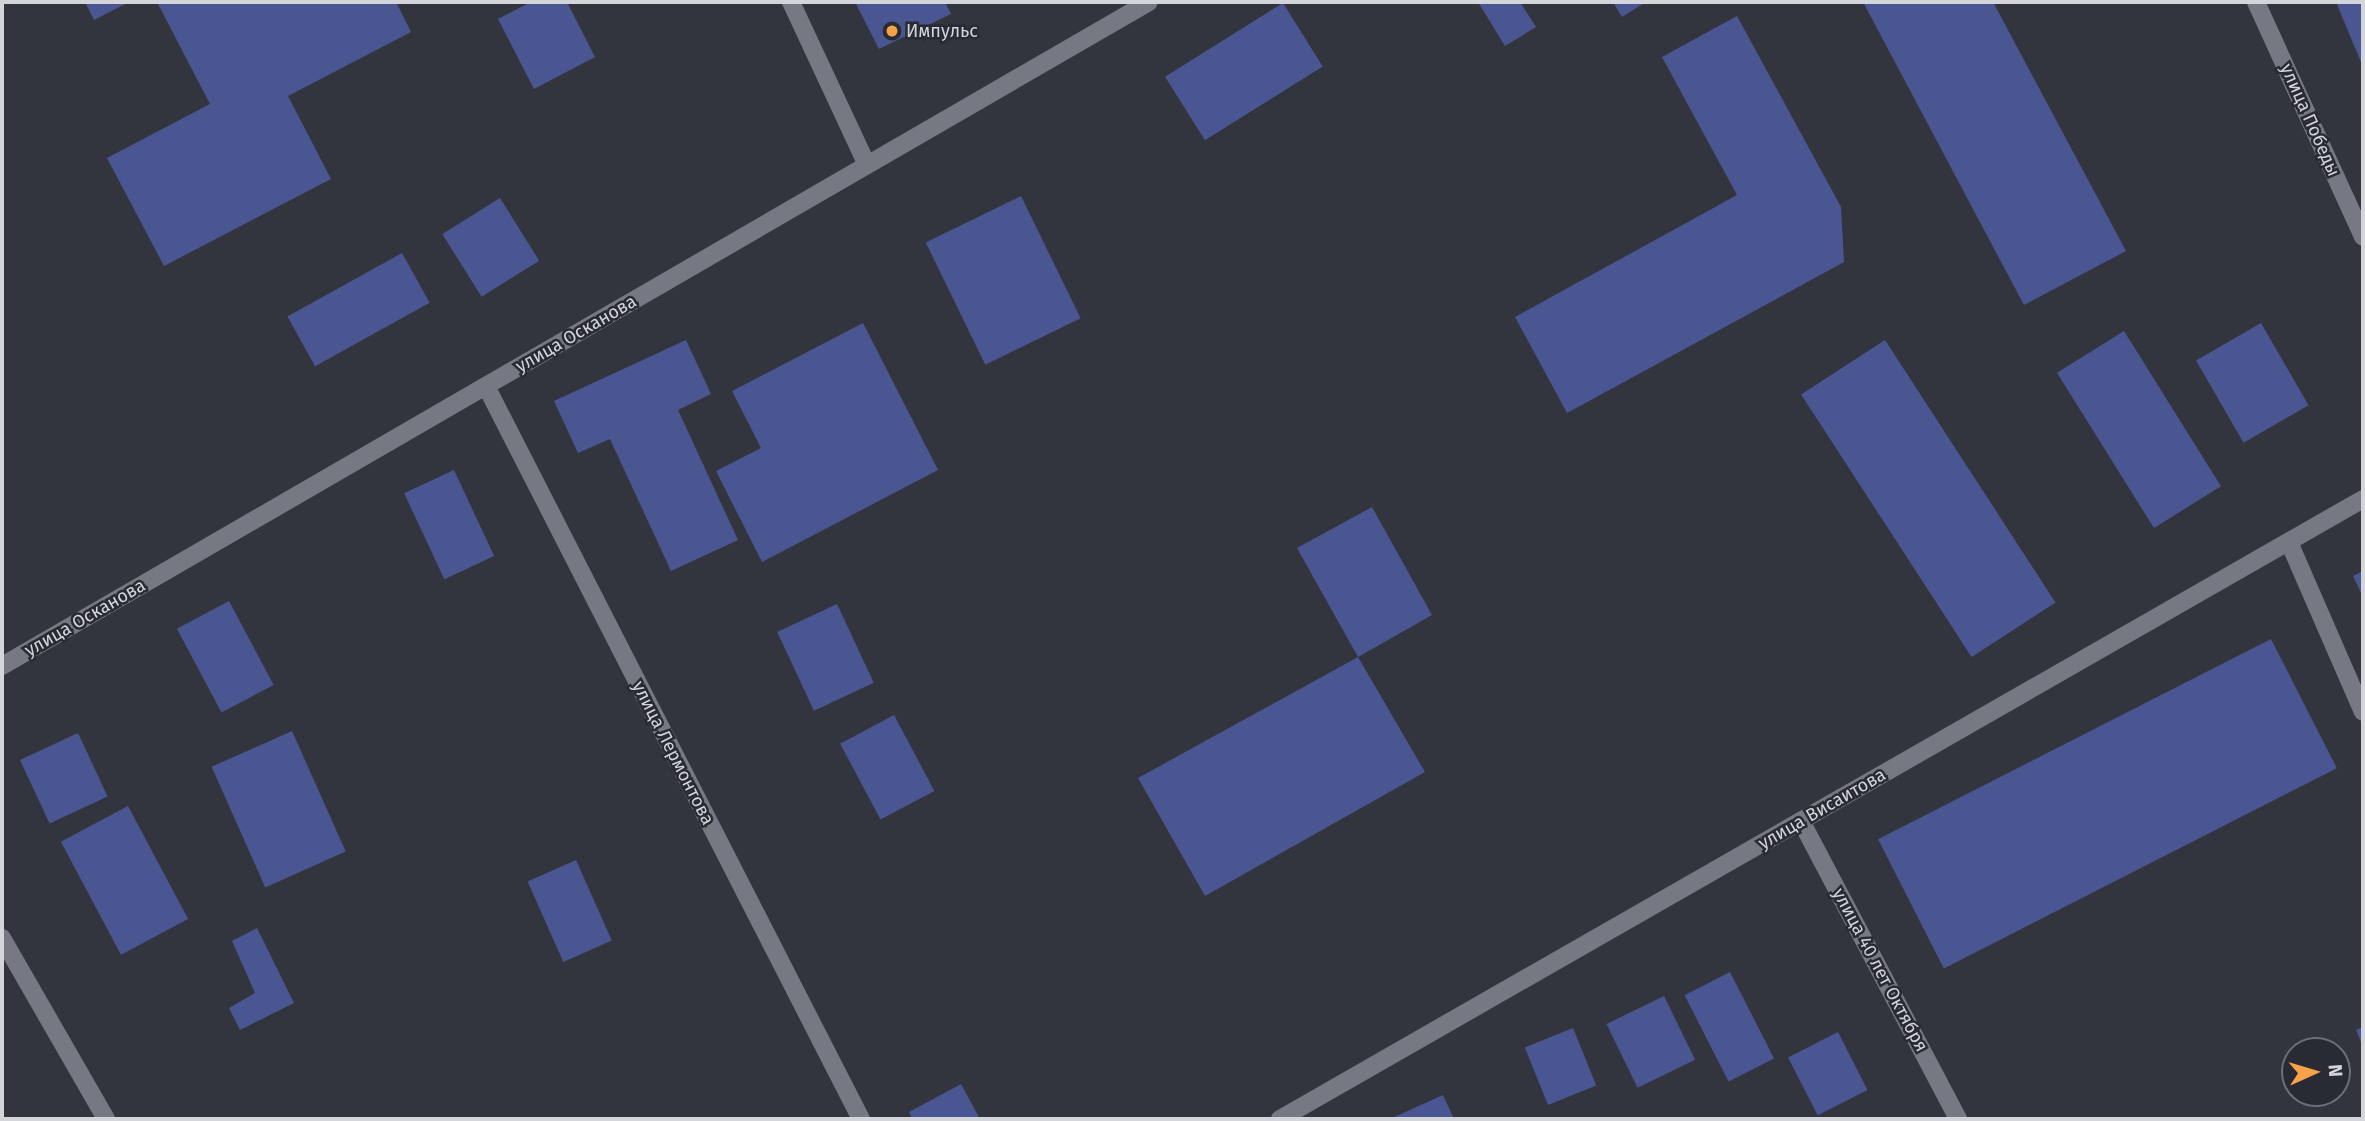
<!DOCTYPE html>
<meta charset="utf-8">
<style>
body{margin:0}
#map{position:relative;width:2365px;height:1121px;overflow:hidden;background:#33353e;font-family:"Fira Sans",sans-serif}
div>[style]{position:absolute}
.building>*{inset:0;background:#495692;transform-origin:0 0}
.street>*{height:18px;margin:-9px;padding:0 9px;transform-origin:9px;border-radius:9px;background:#767983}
.secondary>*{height:18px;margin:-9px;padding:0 9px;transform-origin:9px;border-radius:9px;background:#767983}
.dots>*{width:19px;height:19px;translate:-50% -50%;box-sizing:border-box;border:4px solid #292b34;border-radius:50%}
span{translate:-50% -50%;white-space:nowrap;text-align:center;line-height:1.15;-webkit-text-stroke:5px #292b34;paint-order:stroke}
.poi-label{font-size:18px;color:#d3d5db}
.left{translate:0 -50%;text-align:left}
.street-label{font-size:18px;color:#d3d5db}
.frame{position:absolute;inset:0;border:4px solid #d3d5db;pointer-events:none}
.north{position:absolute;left:2281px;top:1037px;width:70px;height:70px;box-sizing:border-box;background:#292b34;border:2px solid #6d6f77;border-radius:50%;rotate:86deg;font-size:19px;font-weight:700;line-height:28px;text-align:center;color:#d3d5db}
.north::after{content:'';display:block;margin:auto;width:24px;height:32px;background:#f7a149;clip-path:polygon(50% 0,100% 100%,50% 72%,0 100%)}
</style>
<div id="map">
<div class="building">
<i style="clip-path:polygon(85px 2px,129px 2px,94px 20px)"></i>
<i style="clip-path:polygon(157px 2px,396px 2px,411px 32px,288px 96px,331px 179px,164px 266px,107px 158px,210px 104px)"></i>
<i style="clip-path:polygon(531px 2px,567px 2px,595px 57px,534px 89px,498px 19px)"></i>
<i style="clip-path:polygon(855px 2px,945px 2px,951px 14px,879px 49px)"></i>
<i style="clip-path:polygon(1478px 2px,1520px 2px,1536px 27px,1505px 46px)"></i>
<i style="clip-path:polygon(1613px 2px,1646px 2px,1622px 17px)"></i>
<i style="clip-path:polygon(1863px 2px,1993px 2px,2126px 251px,2024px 305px)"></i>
<i style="clip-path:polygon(2336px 2px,2363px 2px,2363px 67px)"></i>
<i style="left:1283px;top:3px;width:75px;height:139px;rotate:58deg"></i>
<i style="clip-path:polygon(1737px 16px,1841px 207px,1844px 262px,1567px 413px,1515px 317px,1737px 195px,1662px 57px)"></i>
<i style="left:1021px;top:196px;width:136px;height:106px;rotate:64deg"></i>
<i style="left:500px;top:198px;width:74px;height:68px;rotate:58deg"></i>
<i style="left:402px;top:253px;width:57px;height:131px;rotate:61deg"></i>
<i style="clip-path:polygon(863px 323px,938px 470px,762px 562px,716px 471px,761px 448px,732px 391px)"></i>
<i style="left:2261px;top:323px;width:95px;height:75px;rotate:60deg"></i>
<i style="left:2124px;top:331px;width:183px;height:79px;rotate:58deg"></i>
<i style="clip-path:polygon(686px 340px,711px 394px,678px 410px,738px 540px,671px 571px,610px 439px,578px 453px,554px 401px)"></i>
<i style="left:1885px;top:340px;width:313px;height:100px;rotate:57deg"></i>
<i style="left:454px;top:470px;width:95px;height:55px;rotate:65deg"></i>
<i style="clip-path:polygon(1372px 507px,1432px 615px,1358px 657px,1425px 772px,1205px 896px,1138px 778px,1358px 657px,1297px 548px)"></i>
<i style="clip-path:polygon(2363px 571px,2363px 597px,2353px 576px)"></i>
<i style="left:229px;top:601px;width:95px;height:59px;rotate:62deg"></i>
<i style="left:837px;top:604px;width:87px;height:66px;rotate:65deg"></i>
<i style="left:2271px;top:639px;width:145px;height:441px;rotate:63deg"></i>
<i style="left:894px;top:715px;width:86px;height:61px;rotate:62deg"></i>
<i style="left:292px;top:731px;width:132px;height:88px;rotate:66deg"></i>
<i style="left:78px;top:733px;width:70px;height:64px;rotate:65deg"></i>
<i style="left:128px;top:806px;width:128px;height:76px;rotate:62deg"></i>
<i style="left:576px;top:860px;width:88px;height:53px;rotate:66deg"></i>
<i style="clip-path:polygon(257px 928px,294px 1003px,240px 1030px,229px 1008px,255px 993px,232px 941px)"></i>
<i style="left:1730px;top:972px;width:97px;height:51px;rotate:63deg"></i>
<i style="left:1664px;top:996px;width:71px;height:64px;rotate:64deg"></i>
<i style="clip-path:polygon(2363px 1027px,2363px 1047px,2356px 1030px)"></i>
<i style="left:1573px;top:1028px;width:62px;height:52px;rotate:68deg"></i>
<i style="left:1838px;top:1032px;width:65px;height:56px;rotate:63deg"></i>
<i style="clip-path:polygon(961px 1084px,980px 1119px,912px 1119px,909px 1112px)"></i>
<i style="clip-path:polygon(1443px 1095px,1454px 1119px,1390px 1119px)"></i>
</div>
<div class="street">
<i style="left:791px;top:2px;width:180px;rotate:65deg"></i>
<i style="left:2256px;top:2px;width:258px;rotate:65.5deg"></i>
<i style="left:486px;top:386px;width:823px;rotate:62.91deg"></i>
<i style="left:2289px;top:542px;width:185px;rotate:66.5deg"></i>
<i style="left:2px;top:666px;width:1325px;rotate:-30.07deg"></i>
<i style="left:1801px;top:821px;width:337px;rotate:62.2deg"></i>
</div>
<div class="secondary">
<i style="left:2px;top:938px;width:209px;rotate:60.1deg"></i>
<i style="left:1280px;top:1119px;width:1248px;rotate:-29.79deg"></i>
</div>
<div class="dots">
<i style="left:892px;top:31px;background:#f7a149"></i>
</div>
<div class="poi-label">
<span class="left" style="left:906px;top:31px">Импульс</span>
</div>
<div class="street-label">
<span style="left:2310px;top:120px;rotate:66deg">улица Победы</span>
<span style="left:576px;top:334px;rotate:-30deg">улица Осканова</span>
<span style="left:85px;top:618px;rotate:-30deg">улица Осканова</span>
<span style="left:673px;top:753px;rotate:63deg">улица Лермонтова</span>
<span style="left:1822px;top:809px;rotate:-30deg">улица Висаитова</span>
<span style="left:1880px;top:970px;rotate:62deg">улица 40 лет Октября</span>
</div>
<div class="frame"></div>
<div class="north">N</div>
</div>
